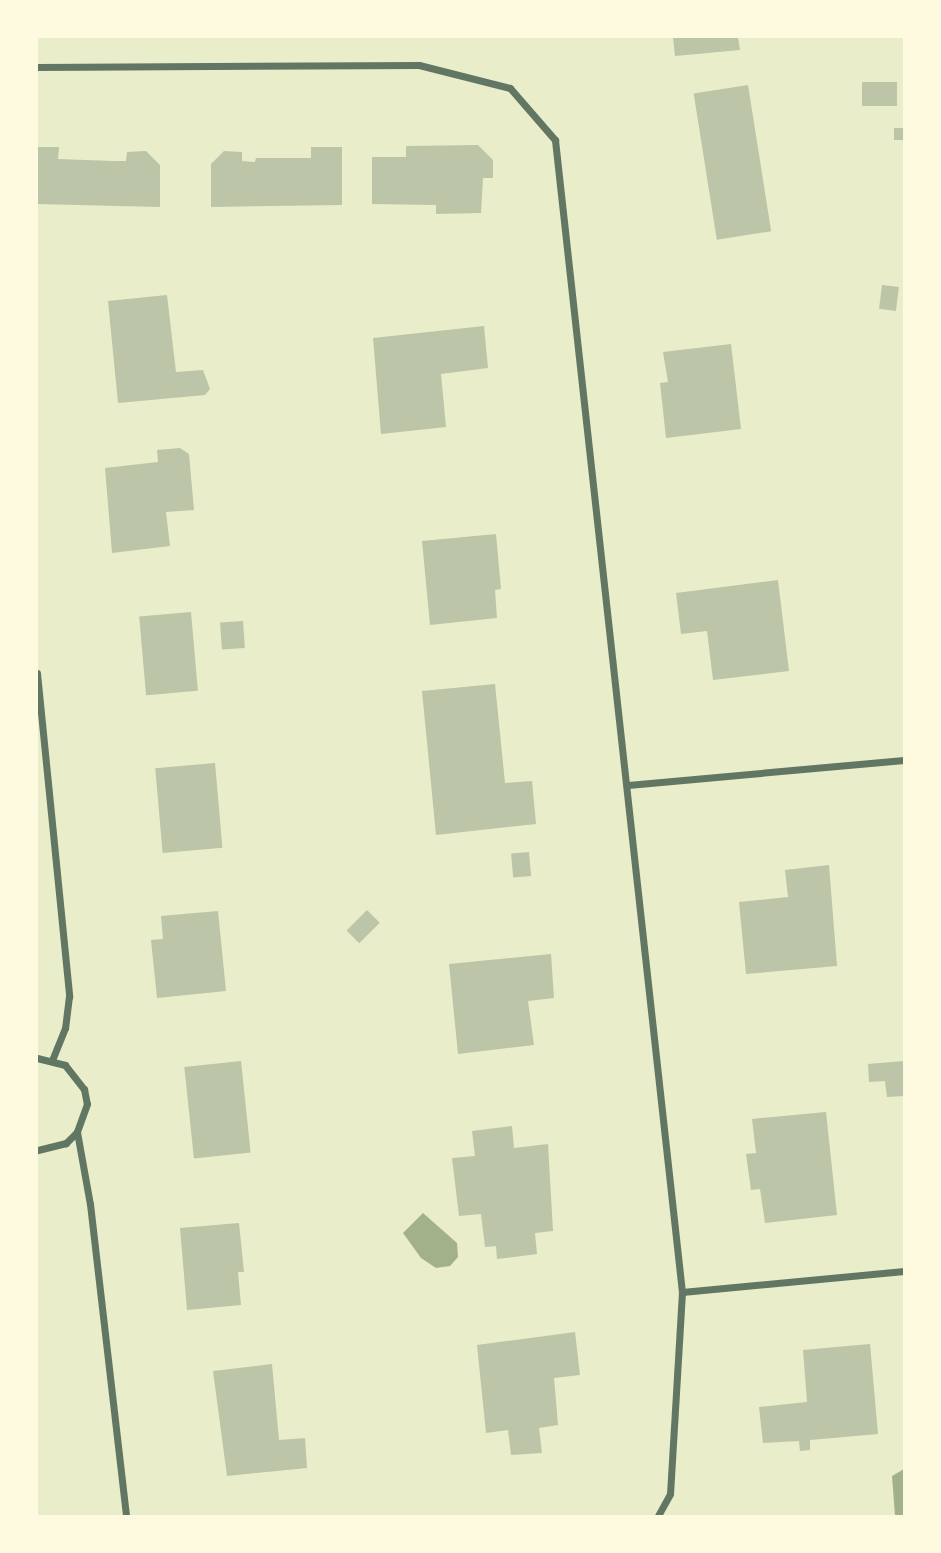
<!DOCTYPE html>
<style>
body{margin:0}
#map{position:relative;width:941px;height:1553px;overflow:hidden;background:#e9edc9;font-family:"Zilla Slab",serif}
div>[style]{position:absolute}
.water>*{inset:0;background:#a3b18a}
.building>*{inset:0;background:#bcc5a7;transform-origin:0 0}
.minor>*{height:7px;margin:-3.5px;padding:0 3.5px;transform-origin:3.5px;border-radius:3.5px;background:#617663}
span{translate:-50% -50%;white-space:nowrap;text-align:center;line-height:1.15;-webkit-text-stroke:5px #fefae0;paint-order:stroke}
.frame{position:absolute;inset:0;border:38px solid #fefae0;pointer-events:none}
</style>
<div id="map">
<div class="water">
<i style="clip-path:polygon(423px 1213px,457px 1243px,458px 1257px,450px 1266px,436px 1268px,421px 1258px,403px 1233px)"></i>
<i style="clip-path:polygon(904px 1469px,904px 1516px,895px 1516px,892px 1476px)"></i>
</div>
<div class="building">
<i style="clip-path:polygon(673px 37px,738px 37px,740px 50px,675px 56px)"></i>
<i style="left:897px;top:82px;width:24px;height:35px;rotate:90deg"></i>
<i style="left:748px;top:85px;width:148px;height:55px;rotate:81deg"></i>
<i style="left:894px;top:128px;width:10px;height:12px"></i>
<i style="clip-path:polygon(478px 145px,493px 160px,493px 178px,483px 178px,481px 213px,436px 214px,436px 205px,372px 204px,372px 157px,406px 157px,406px 146px)"></i>
<i style="clip-path:polygon(37px 147px,59px 147px,58px 159px,113px 161px,126px 161px,127px 152px,146px 151px,160px 165px,160px 207px,37px 204px)"></i>
<i style="clip-path:polygon(311px 147px,342px 147px,342px 205px,211px 207px,211px 164px,224px 151px,242px 152px,242px 161px,255px 162px,256px 158px,311px 158px)"></i>
<i style="left:882px;top:285px;width:17px;height:24px;rotate:7deg"></i>
<i style="clip-path:polygon(167px 295px,176px 372px,203px 370px,210px 389px,205px 395px,118px 403px,108px 301px)"></i>
<i style="clip-path:polygon(484px 326px,488px 368px,441px 374px,446px 427px,381px 434px,373px 338px)"></i>
<i style="clip-path:polygon(731px 344px,741px 429px,666px 438px,660px 383px,668px 382px,663px 352px)"></i>
<i style="clip-path:polygon(180px 448px,189px 454px,194px 510px,166px 512px,170px 546px,112px 553px,105px 468px,158px 462px,157px 450px)"></i>
<i style="clip-path:polygon(496px 534px,501px 589px,495px 590px,497px 618px,430px 625px,422px 541px)"></i>
<i style="clip-path:polygon(778px 580px,789px 671px,713px 680px,707px 631px,681px 634px,676px 593px)"></i>
<i style="left:191px;top:612px;width:79px;height:52px;rotate:85deg"></i>
<i style="left:243px;top:621px;width:27px;height:23px;rotate:86deg"></i>
<i style="clip-path:polygon(495px 684px,505px 783px,532px 781px,536px 824px,436px 835px,422px 691px)"></i>
<i style="left:215px;top:763px;width:85px;height:60px;rotate:85deg"></i>
<i style="left:529px;top:852px;width:24px;height:18px;rotate:85deg"></i>
<i style="clip-path:polygon(829px 865px,837px 966px,746px 974px,739px 902px,788px 897px,785px 870px)"></i>
<i style="left:367px;top:910px;width:18px;height:29px;rotate:45deg"></i>
<i style="clip-path:polygon(218px 911px,226px 991px,157px 998px,151px 940px,163px 939px,161px 916px)"></i>
<i style="clip-path:polygon(551px 954px,554px 998px,528px 1001px,534px 1045px,458px 1054px,449px 964px)"></i>
<i style="left:241px;top:1061px;width:92px;height:57px;rotate:84deg"></i>
<i style="clip-path:polygon(904px 1061px,904px 1096px,887px 1097px,885px 1081px,869px 1082px,868px 1064px)"></i>
<i style="clip-path:polygon(826px 1112px,837px 1215px,765px 1223px,760px 1189px,751px 1190px,746px 1154px,756px 1153px,752px 1119px)"></i>
<i style="clip-path:polygon(512px 1126px,514px 1148px,548px 1144px,553px 1231px,535px 1233px,537px 1254px,497px 1259px,496px 1246px,485px 1247px,481px 1214px,459px 1216px,452px 1158px,475px 1156px,472px 1131px)"></i>
<i style="clip-path:polygon(239px 1223px,244px 1272px,238px 1272px,241px 1305px,187px 1310px,180px 1228px)"></i>
<i style="clip-path:polygon(575px 1332px,580px 1375px,554px 1378px,558px 1425px,539px 1428px,542px 1453px,511px 1455px,508px 1430px,486px 1433px,477px 1345px)"></i>
<i style="clip-path:polygon(870px 1344px,878px 1434px,810px 1440px,810px 1450px,800px 1451px,799px 1441px,763px 1443px,759px 1407px,807px 1402px,803px 1350px)"></i>
<i style="clip-path:polygon(272px 1364px,279px 1440px,305px 1438px,307px 1468px,227px 1476px,213px 1371px)"></i>
</div>
<div class="minor">
<i style="left:37px;top:67px;width:382px;rotate:-0.3deg"></i>
<i style="left:419px;top:65px;width:94px;rotate:14.2deg"></i>
<i style="left:510px;top:88px;width:69px;rotate:49.1deg"></i>
<i style="left:555px;top:140px;width:1159px;rotate:83.71deg"></i>
<i style="left:682px;top:1292px;width:202px;rotate:93.4deg"></i>
<i style="left:670px;top:1494px;width:25px;rotate:119deg"></i>
<i style="left:37px;top:673px;width:325px;rotate:84.3deg"></i>
<i style="left:69px;top:996px;width:32px;rotate:97deg"></i>
<i style="left:65px;top:1028px;width:35px;rotate:112deg"></i>
<i style="left:628px;top:785px;width:277px;rotate:-5.2deg"></i>
<i style="left:37px;top:1058px;width:29px;rotate:14deg"></i>
<i style="left:65px;top:1065px;width:31px;rotate:52deg"></i>
<i style="left:84px;top:1089px;width:15px;rotate:79deg"></i>
<i style="left:87px;top:1104px;width:30px;rotate:110deg"></i>
<i style="left:77px;top:1132px;width:16px;rotate:135deg"></i>
<i style="left:66px;top:1143px;width:30px;rotate:166deg"></i>
<i style="left:77px;top:1132px;width:73px;rotate:79.8deg"></i>
<i style="left:90px;top:1204px;width:314px;rotate:83.4deg"></i>
<i style="left:682px;top:1292px;width:223px;rotate:-5.4deg"></i>
</div>
<div class="frame"></div>
</div>
